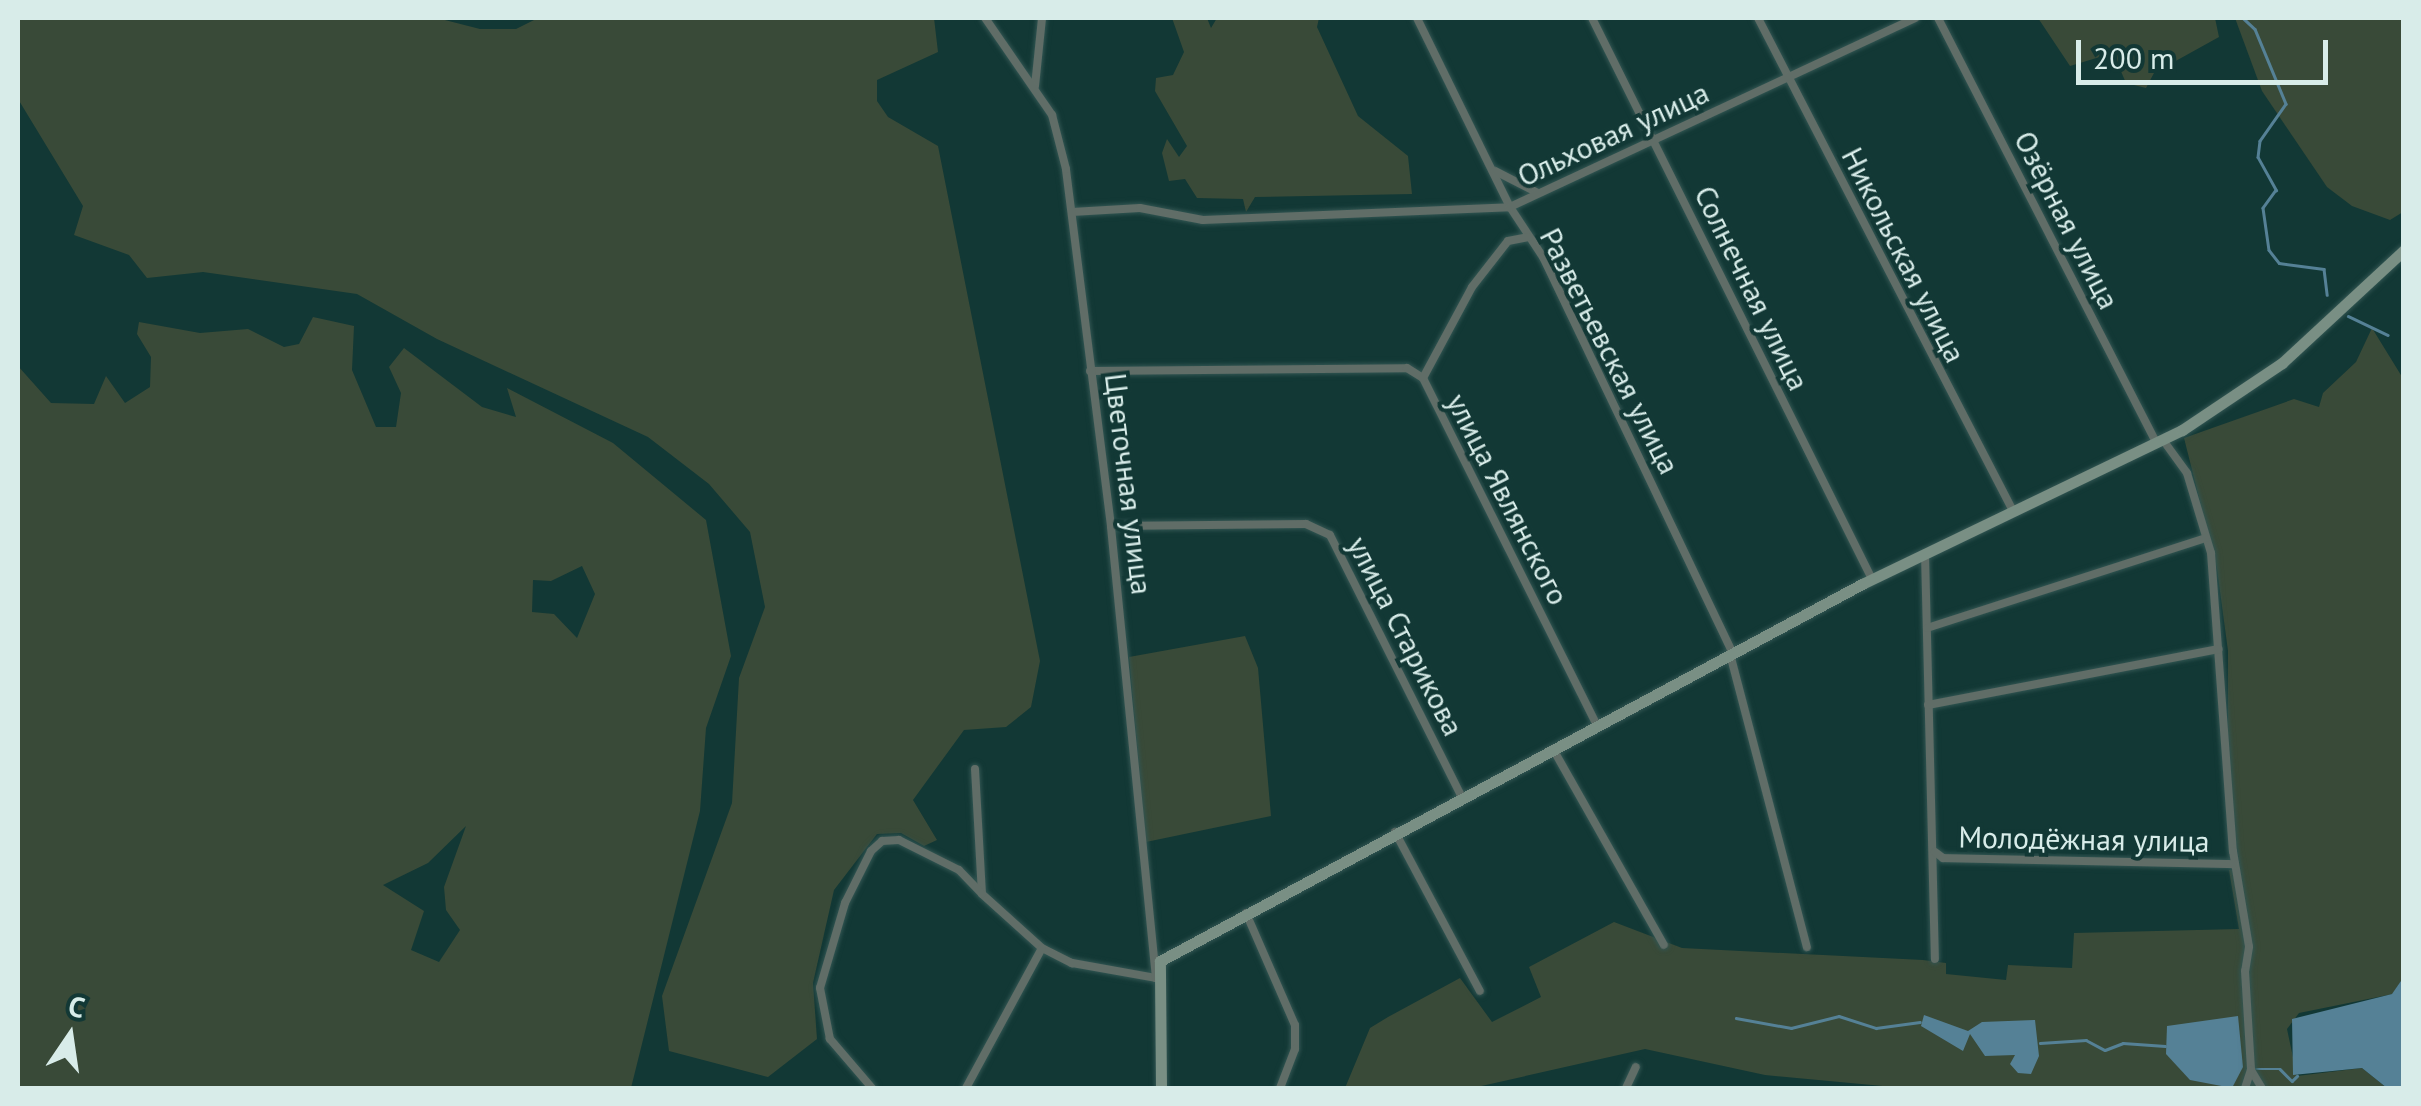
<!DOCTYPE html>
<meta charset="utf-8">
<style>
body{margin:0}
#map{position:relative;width:2421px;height:1106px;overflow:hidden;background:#123835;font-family:"PT Sans",sans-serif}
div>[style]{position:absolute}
.green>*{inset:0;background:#394a38}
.water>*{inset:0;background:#558196}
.stream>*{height:2.5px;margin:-1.25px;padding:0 1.25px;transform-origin:1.25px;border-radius:1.25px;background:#558196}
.roads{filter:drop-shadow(0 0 2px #325552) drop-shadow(0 0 2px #325552)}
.street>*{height:8px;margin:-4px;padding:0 4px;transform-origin:4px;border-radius:4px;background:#606d67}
.secondary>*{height:11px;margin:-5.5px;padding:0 5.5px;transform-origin:5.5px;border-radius:5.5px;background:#798f84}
span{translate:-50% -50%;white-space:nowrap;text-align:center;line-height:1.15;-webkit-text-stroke:8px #123835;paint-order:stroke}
.street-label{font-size:30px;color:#d8ece9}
.frame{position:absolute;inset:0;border:20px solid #d8ece9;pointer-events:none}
.north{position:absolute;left:20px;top:986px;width:100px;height:100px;-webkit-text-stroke:8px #123835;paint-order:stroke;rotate:13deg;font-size:28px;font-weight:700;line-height:40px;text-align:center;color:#d8ece9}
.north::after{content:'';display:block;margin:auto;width:35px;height:45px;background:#d8ece9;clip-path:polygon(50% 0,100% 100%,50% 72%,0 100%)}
.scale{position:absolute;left:2076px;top:40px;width:252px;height:45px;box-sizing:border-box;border:5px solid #d8ece9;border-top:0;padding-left:12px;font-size:30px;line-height:35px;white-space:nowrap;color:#d8ece9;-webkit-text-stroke:8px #123835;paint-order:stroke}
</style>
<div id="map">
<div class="green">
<i style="clip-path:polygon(18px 18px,437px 18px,480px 29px,516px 29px,538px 18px,934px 18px,938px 52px,877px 80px,877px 101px,888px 117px,938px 146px,1040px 661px,1031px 707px,1006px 727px,964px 730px,913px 800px,937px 840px,924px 846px,901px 833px,877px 834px,834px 890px,813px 983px,817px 1039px,768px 1077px,669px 1051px,662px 996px,732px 803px,739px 678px,765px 607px,750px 532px,709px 484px,648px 437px,437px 339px,357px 294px,203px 272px,147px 278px,129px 255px,74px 235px,83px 206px,18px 99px)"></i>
<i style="clip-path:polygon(1172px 18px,1207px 18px,1211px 28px,1217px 18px,1319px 18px,1317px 27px,1358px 116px,1408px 156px,1412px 194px,1255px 197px,1246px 212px,1243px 199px,1197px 198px,1185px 179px,1169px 181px,1162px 153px,1167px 139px,1179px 157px,1187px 146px,1155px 91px,1156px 78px,1173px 75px,1184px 52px)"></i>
<i style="clip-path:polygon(2038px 18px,2215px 18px,2219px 37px,2154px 73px,2146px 88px,2126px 83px,2113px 53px,2070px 66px)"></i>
<i style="clip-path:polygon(2235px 18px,2403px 18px,2403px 212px,2390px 220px,2352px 206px,2327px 187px,2262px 91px)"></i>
<i style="clip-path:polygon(evenodd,313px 317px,354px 326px,352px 370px,376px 427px,396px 427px,401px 393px,389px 367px,404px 348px,482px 407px,516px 417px,507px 388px,613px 443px,706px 520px,731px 656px,706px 728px,700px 811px,631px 1088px,18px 1088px,18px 366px,51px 403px,94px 404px,106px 376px,125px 403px,150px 387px,151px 357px,137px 334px,139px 322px,200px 333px,248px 329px,284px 347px,299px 344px,313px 317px,582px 566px,595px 594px,577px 638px,554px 614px,532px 612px,533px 580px,551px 581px,582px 566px,313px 317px,466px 826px,444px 887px,446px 910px,460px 930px,439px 962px,411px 950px,424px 911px,383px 885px,428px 863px,466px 826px)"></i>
<i style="clip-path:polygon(2372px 328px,2404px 380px,2403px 978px,2393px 994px,2299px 1013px,2287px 1029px,2297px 1076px,2362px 1068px,2387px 1088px,1904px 1088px,1765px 1075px,1645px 1049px,1477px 1087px,1345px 1088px,1370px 1028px,1388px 1017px,1460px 978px,1492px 1022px,1541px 997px,1529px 967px,1614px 922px,1682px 948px,1923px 960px,1946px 963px,1946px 974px,2006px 980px,2008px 965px,2072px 968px,2074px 933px,2239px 929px,2229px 870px,2240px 868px,2228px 788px,2228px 651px,2217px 569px,2184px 438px,2294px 399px,2319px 407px,2323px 393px,2356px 362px)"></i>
<i style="clip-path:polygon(1245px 636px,1258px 668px,1271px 816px,1146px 842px,1129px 657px)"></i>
</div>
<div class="water">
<i style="clip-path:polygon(2403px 978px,2403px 1088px,2387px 1088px,2362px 1068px,2293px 1075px,2292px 1019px,2392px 994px)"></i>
<i style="clip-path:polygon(1924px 1015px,1968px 1031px,1982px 1022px,2035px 1020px,2039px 1056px,2031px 1074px,2018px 1073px,2010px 1064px,2015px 1055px,1985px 1056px,1970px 1034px,1963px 1051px,1921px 1026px)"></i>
<i style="clip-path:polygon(2238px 1016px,2243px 1067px,2232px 1088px,2190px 1080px,2166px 1054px,2167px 1026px)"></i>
</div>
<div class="stream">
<i style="left:2243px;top:18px;width:16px;rotate:43deg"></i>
<i style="left:2255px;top:29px;width:81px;rotate:67.5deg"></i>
<i style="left:2286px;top:104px;width:45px;rotate:125.1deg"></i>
<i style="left:2260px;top:141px;width:16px;rotate:97deg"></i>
<i style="left:2258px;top:157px;width:38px;rotate:61deg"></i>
<i style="left:2276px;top:190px;width:22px;rotate:126deg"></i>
<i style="left:2263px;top:208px;width:42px;rotate:81.9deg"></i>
<i style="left:2269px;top:250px;width:16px;rotate:52deg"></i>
<i style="left:2279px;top:263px;width:45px;rotate:7.6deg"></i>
<i style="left:2324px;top:269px;width:26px;rotate:83deg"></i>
<i style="left:2348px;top:316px;width:44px;rotate:25.4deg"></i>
<i style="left:1736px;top:1018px;width:56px;rotate:10.3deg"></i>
<i style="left:1791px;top:1028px;width:49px;rotate:-14deg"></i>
<i style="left:1839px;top:1016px;width:39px;rotate:18deg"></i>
<i style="left:1876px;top:1028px;width:44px;rotate:-7.8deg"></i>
<i style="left:2040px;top:1043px;width:46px;rotate:-3.7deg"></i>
<i style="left:2086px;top:1040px;width:21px;rotate:28deg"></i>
<i style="left:2105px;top:1050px;width:19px;rotate:-21deg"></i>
<i style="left:2123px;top:1043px;width:42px;rotate:4.1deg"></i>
<i style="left:2255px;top:1069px;width:25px"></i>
<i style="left:2280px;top:1069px;width:17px;rotate:45deg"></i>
<i style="left:2292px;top:1081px;width:7px;rotate:-45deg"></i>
</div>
<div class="roads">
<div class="street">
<i style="left:1417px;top:18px;width:211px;rotate:63.8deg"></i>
<i style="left:1510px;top:207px;width:60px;rotate:56.6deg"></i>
<i style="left:1543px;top:257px;width:439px;rotate:64.4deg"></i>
<i style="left:1592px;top:18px;width:627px;rotate:63.48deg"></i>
<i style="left:1758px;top:18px;width:555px;rotate:62.65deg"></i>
<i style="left:1938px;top:18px;width:478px;rotate:62.8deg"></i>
<i style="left:1035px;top:86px;width:68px;rotate:-84.1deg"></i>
<i style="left:1495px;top:171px;width:46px;rotate:27.1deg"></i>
<i style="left:1072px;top:212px;width:68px;rotate:-3.4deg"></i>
<i style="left:1140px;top:208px;width:64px;rotate:10.8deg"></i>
<i style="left:1203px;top:220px;width:307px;rotate:-2.4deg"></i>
<i style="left:1510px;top:207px;width:447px;rotate:-25deg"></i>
<i style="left:1090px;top:371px;width:317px;rotate:-0.5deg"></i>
<i style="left:1407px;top:368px;width:19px;rotate:32deg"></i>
<i style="left:1423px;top:378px;width:388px;rotate:63.4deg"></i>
<i style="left:1423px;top:378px;width:103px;rotate:-61.7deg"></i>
<i style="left:1472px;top:287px;width:58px;rotate:-52deg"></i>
<i style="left:1508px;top:241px;width:21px;rotate:-11deg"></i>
<i style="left:2163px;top:440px;width:41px;rotate:54deg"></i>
<i style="left:2187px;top:473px;width:84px;rotate:73.3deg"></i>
<i style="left:2211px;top:553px;width:299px;rotate:85.8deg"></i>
<i style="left:2233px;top:851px;width:97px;rotate:80.5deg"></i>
<i style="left:2249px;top:947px;width:24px;rotate:99deg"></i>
<i style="left:2245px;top:971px;width:99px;rotate:86.5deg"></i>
<i style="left:2251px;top:1070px;width:21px;rotate:59deg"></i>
<i style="left:1111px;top:526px;width:195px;rotate:-0.6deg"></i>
<i style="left:1306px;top:524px;width:26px;rotate:25deg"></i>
<i style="left:1330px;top:535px;width:291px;rotate:63.3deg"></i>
<i style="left:1925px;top:554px;width:405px;rotate:88.6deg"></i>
<i style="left:1927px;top:628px;width:293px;rotate:-17.9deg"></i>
<i style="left:1730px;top:654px;width:303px;rotate:75.3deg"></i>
<i style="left:1928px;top:705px;width:296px;rotate:-10.9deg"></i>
<i style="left:1553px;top:749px;width:225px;rotate:60.5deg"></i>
<i style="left:975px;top:769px;width:125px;rotate:86.8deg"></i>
<i style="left:982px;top:894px;width:81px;rotate:42deg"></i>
<i style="left:1042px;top:948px;width:34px;rotate:27deg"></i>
<i style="left:1072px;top:963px;width:85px;rotate:10.1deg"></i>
<i style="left:1156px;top:978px;width:454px;rotate:-95.7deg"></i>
<i style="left:1111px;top:526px;width:360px;rotate:-97.2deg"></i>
<i style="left:1066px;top:169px;width:56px;rotate:-104.5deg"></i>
<i style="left:1052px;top:115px;width:118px;rotate:-124.6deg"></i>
<i style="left:1395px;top:832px;width:180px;rotate:61.9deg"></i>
<i style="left:1935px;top:852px;width:10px;rotate:37deg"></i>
<i style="left:1943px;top:858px;width:292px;rotate:1.2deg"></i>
<i style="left:1246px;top:913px;width:122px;rotate:66.4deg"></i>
<i style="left:1295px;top:1025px;width:24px;rotate:90deg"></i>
<i style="left:1295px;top:1049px;width:42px;rotate:111deg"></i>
<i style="left:872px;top:1088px;width:65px;rotate:-130.6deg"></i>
<i style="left:830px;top:1039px;width:52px;rotate:-101.1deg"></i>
<i style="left:820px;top:988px;width:89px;rotate:-73.6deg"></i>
<i style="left:845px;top:903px;width:58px;rotate:-63.4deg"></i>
<i style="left:871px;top:851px;width:15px;rotate:-42deg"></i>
<i style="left:882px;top:841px;width:17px;rotate:-3deg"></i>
<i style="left:899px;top:840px;width:67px;rotate:26.6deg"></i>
<i style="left:959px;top:870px;width:33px;rotate:46deg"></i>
<i style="left:966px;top:1088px;width:159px;rotate:-61.5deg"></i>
<i style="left:1626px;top:1088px;width:23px;rotate:-65deg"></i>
<i style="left:2245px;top:1088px;width:19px;rotate:-72deg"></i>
</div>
<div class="secondary">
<i style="left:1161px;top:1088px;width:127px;rotate:-90.5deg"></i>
<i style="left:1160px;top:961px;width:797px;rotate:-28.24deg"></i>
<i style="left:1862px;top:584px;width:355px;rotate:-25.7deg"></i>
<i style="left:2182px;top:430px;width:120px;rotate:-33.8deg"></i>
<i style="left:2282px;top:363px;width:166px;rotate:-42.8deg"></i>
</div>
</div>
<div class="street-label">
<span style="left:1613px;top:134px;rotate:-25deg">Ольховая улица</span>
<span style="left:2067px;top:220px;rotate:63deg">Озёрная улица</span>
<span style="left:1904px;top:255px;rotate:63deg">Никольская улица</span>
<span style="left:1752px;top:288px;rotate:64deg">Солнечная улица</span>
<span style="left:1610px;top:351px;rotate:63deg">Разветьевская улица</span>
<span style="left:1129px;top:484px;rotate:83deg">Цветочная улица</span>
<span style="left:1508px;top:499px;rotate:63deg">улица Являнского</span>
<span style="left:1406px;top:636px;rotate:63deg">улица Старикова</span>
<span style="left:2084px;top:839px;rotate:1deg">Молодёжная улица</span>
</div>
<div class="frame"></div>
<div class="north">С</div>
<div class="scale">200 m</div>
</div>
